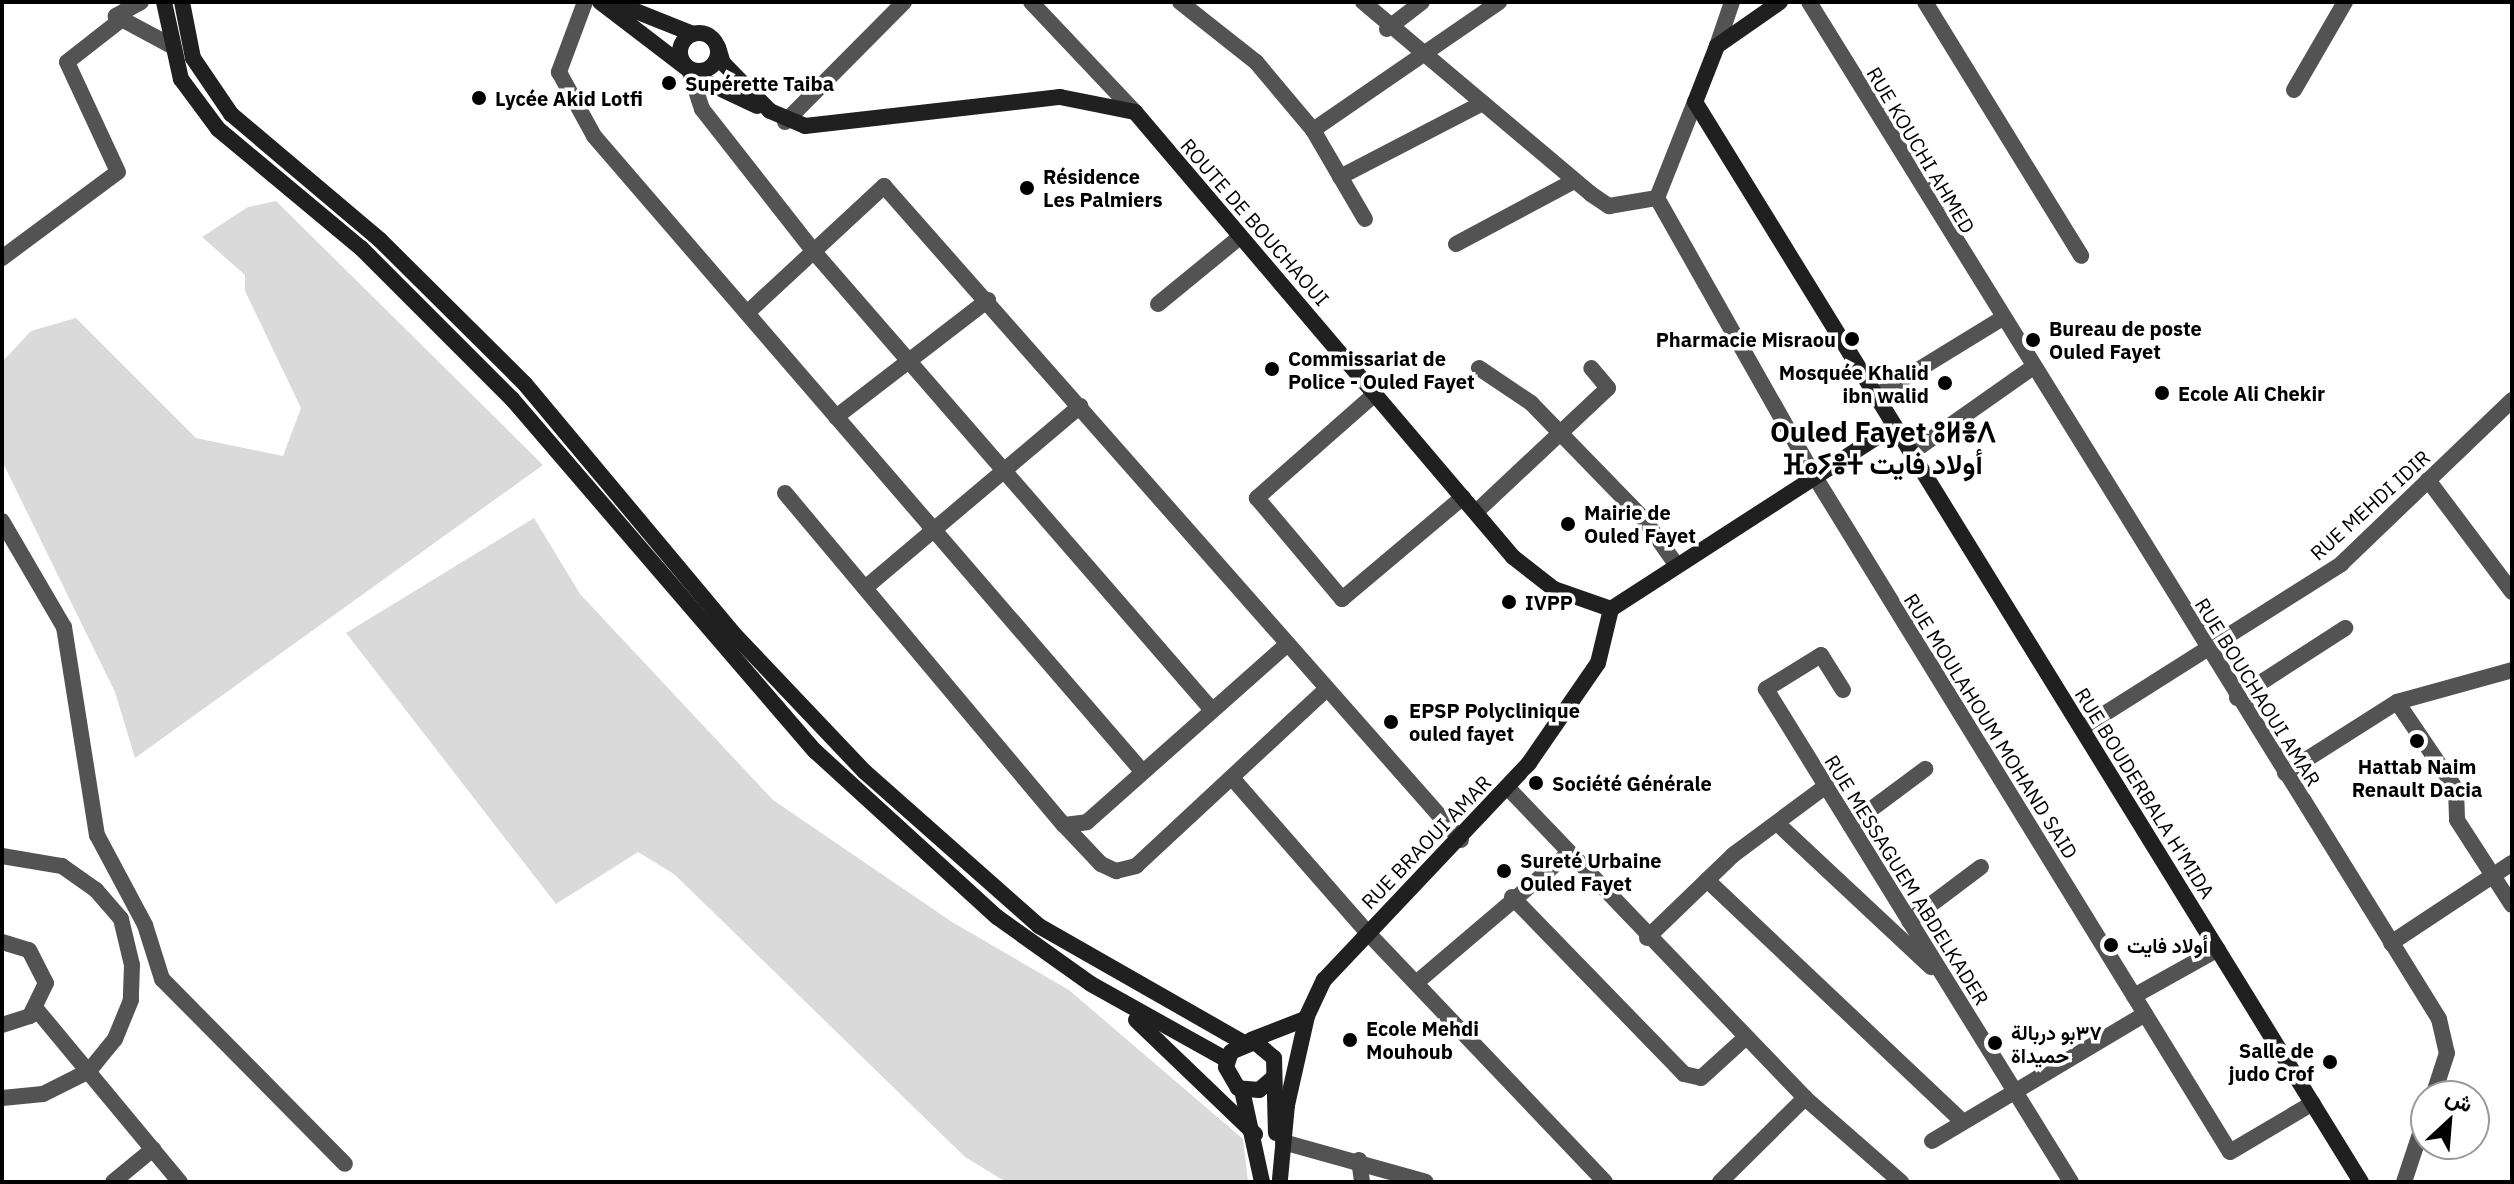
<!DOCTYPE html>
<meta charset="utf-8">
<style>
body{margin:0}
#map{position:relative;width:2514px;height:1184px;overflow:hidden;background:#fff;font-family:"IBM Plex Sans",Vazirmatn,"Noto Sans Tifinagh",sans-serif}
div>[style]{position:absolute}
.green>*{inset:0;background:#dadada}
.street>*{height:16px;margin:-8px;padding:0 8px;transform-origin:8px;border-radius:8px;background:#535353}
.secondary>*{height:16px;margin:-8px;padding:0 8px;transform-origin:8px;border-radius:8px;background:#202020}
.secondary>.ring{margin:-8px;padding:0;box-sizing:content-box;background:none;border:16px solid #202020;border-radius:50%}
.dots>*{width:22px;height:22px;translate:-50% -50%;box-sizing:border-box;border:4px solid #fff;border-radius:50%}
span{translate:-50% -50%;white-space:nowrap;text-align:center;line-height:1.15;-webkit-text-stroke:7px #fff;paint-order:stroke}
.poi-label{font-size:20px;color:#000;font-weight:700}
.left{translate:0 -50%;text-align:left}
.right{translate:-100% -50%;text-align:right}
.street-label{font-size:20px;color:#000}
.district-label{font-size:28px;color:#000;font-weight:700}
.frame{position:absolute;inset:0;border:4px solid #000;pointer-events:none}
.north{position:absolute;left:2410px;top:1080px;width:80px;height:80px;box-sizing:border-box;background:#fff;border:2px solid #999;border-radius:50%;rotate:26deg;font-size:22px;font-weight:700;line-height:32px;text-align:center;color:#000}
.north::after{content:'';display:block;margin:auto;width:28px;height:36px;background:#000;clip-path:polygon(50% 0,100% 100%,50% 72%,0 100%)}
</style>
<div id="map">
<div class="green">
<i style="clip-path:polygon(276px 201px,543px 465px,135px 758px,115px 692px,2px 461px,2px 362px,31px 331px,76px 318px,196px 438px,283px 456px,301px 408px,245px 291px,245px 275px,202px 237px,248px 207px)"></i>
<i style="clip-path:polygon(534px 518px,580px 594px,773px 800px,952px 922px,1069px 990px,1243px 1139px,1248px 1182px,1006px 1182px,965px 1157px,674px 874px,638px 852px,556px 904px,346px 633px)"></i>
</div>
<div class="street">
<i style="left:141px;top:2px;width:29px;rotate:151deg"></i>
<i style="left:116px;top:16px;width:61px;rotate:28.2deg"></i>
<i style="left:585px;top:2px;width:75px;rotate:110.4deg"></i>
<i style="left:559px;top:72px;width:73px;rotate:61.3deg"></i>
<i style="left:594px;top:136px;width:837px;rotate:49.21deg"></i>
<i style="left:1031px;top:2px;width:151px;rotate:46.6deg"></i>
<i style="left:1180px;top:2px;width:97px;rotate:38.3deg"></i>
<i style="left:1256px;top:62px;width:89px;rotate:50deg"></i>
<i style="left:1313px;top:130px;width:103px;rotate:59.7deg"></i>
<i style="left:1363px;top:2px;width:298px;rotate:40.1deg"></i>
<i style="left:1591px;top:194px;width:22px;rotate:34deg"></i>
<i style="left:1609px;top:206px;width:49px;rotate:-9.5deg"></i>
<i style="left:1809px;top:2px;width:1196px;rotate:58.22deg"></i>
<i style="left:2439px;top:1019px;width:35px;rotate:77deg"></i>
<i style="left:2447px;top:1053px;width:45px;rotate:108deg"></i>
<i style="left:1925px;top:2px;width:298px;rotate:58.4deg"></i>
<i style="left:1387px;top:29px;width:44px;rotate:-37.6deg"></i>
<i style="left:1717px;top:46px;width:46px;rotate:-71.2deg"></i>
<i style="left:689px;top:69px;width:42px;rotate:72deg"></i>
<i style="left:702px;top:109px;width:183px;rotate:51.9deg"></i>
<i style="left:815px;top:253px;width:605px;rotate:49.02deg"></i>
<i style="left:2294px;top:90px;width:102px;rotate:-59.9deg"></i>
<i style="left:1695px;top:102px;width:103px;rotate:111.6deg"></i>
<i style="left:1657px;top:198px;width:321px;rotate:60.5deg"></i>
<i style="left:1815px;top:477px;width:792px;rotate:58.42deg"></i>
<i style="left:2230px;top:1152px;width:96px;rotate:-30.6deg"></i>
<i style="left:785px;top:122px;width:169px;rotate:-45.2deg"></i>
<i style="left:1313px;top:130px;width:226px;rotate:-34.5deg"></i>
<i style="left:1340px;top:177px;width:161px;rotate:-27.4deg"></i>
<i style="left:1456px;top:244px;width:134px;rotate:-28.1deg"></i>
<i style="left:2px;top:258px;width:144px;rotate:-36.6deg"></i>
<i style="left:118px;top:172px;width:121px;rotate:-114.9deg"></i>
<i style="left:67px;top:62px;width:70px;rotate:-38deg"></i>
<i style="left:1158px;top:304px;width:106px;rotate:-39.3deg"></i>
<i style="left:747px;top:313px;width:187px;rotate:-42.8deg"></i>
<i style="left:884px;top:186px;width:872px;rotate:48.58deg"></i>
<i style="left:1479px;top:368px;width:63px;rotate:33.9deg"></i>
<i style="left:1531px;top:403px;width:162px;rotate:45.8deg"></i>
<i style="left:1644px;top:519px;width:54px;rotate:54.8deg"></i>
<i style="left:1376px;top:393px;width:159px;rotate:138.6deg"></i>
<i style="left:1257px;top:498px;width:132px;rotate:49.9deg"></i>
<i style="left:1342px;top:599px;width:158px;rotate:-40.1deg"></i>
<i style="left:1877px;top:395px;width:145px;rotate:-31.5deg"></i>
<i style="left:836px;top:417px;width:192px;rotate:-37.6deg"></i>
<i style="left:1911px;top:453px;width:148px;rotate:-35.1deg"></i>
<i style="left:2428px;top:480px;width:140px;rotate:53.1deg"></i>
<i style="left:785px;top:493px;width:434px;rotate:50deg"></i>
<i style="left:1064px;top:825px;width:23px;rotate:-7deg"></i>
<i style="left:1087px;top:822px;width:264px;rotate:-41.6deg"></i>
<i style="left:1476px;top:512px;width:181px;rotate:-43.2deg"></i>
<i style="left:1608px;top:388px;width:26px;rotate:-130deg"></i>
<i style="left:2px;top:521px;width:123px;rotate:59.7deg"></i>
<i style="left:64px;top:627px;width:211px;rotate:81deg"></i>
<i style="left:97px;top:835px;width:102px;rotate:61.9deg"></i>
<i style="left:145px;top:925px;width:57px;rotate:72.5deg"></i>
<i style="left:162px;top:979px;width:260px;rotate:45.3deg"></i>
<i style="left:865px;top:588px;width:282px;rotate:-40.2deg"></i>
<i style="left:1843px;top:690px;width:41px;rotate:-122.2deg"></i>
<i style="left:1821px;top:655px;width:65px;rotate:148.3deg"></i>
<i style="left:1766px;top:689px;width:580px;rotate:58.26deg"></i>
<i style="left:2237px;top:698px;width:129px;rotate:-32.9deg"></i>
<i style="left:2397px;top:702px;width:105px;rotate:55.9deg"></i>
<i style="left:2456px;top:789px;width:31px;rotate:88deg"></i>
<i style="left:2457px;top:820px;width:101px;rotate:57.1deg"></i>
<i style="left:2082px;top:728px;width:307px;rotate:-32.3deg"></i>
<i style="left:2341px;top:564px;width:237px;rotate:-43.8deg"></i>
<i style="left:2285px;top:773px;width:133px;rotate:-32.4deg"></i>
<i style="left:2397px;top:702px;width:119px;rotate:-15.5deg"></i>
<i style="left:1233px;top:779px;width:203px;rotate:48.8deg"></i>
<i style="left:1367px;top:932px;width:345px;rotate:46.4deg"></i>
<i style="left:1507px;top:787px;width:431px;rotate:46.2deg"></i>
<i style="left:1805px;top:1098px;width:128px;rotate:41.2deg"></i>
<i style="left:1777px;top:823px;width:211px;rotate:43.1deg"></i>
<i style="left:1064px;top:825px;width:54px;rotate:46.5deg"></i>
<i style="left:1101px;top:864px;width:17px;rotate:25deg"></i>
<i style="left:1116px;top:871px;width:21px;rotate:-14deg"></i>
<i style="left:1136px;top:866px;width:257px;rotate:-42.9deg"></i>
<i style="left:1850px;top:825px;width:94px;rotate:-36.7deg"></i>
<i style="left:2px;top:856px;width:61px;rotate:9.5deg"></i>
<i style="left:62px;top:866px;width:42px;rotate:35.2deg"></i>
<i style="left:96px;top:890px;width:38px;rotate:49deg"></i>
<i style="left:121px;top:919px;width:47px;rotate:76.6deg"></i>
<i style="left:132px;top:965px;width:35px;rotate:92deg"></i>
<i style="left:131px;top:1000px;width:42px;rotate:112.3deg"></i>
<i style="left:115px;top:1039px;width:41px;rotate:129.1deg"></i>
<i style="left:89px;top:1071px;width:51px;rotate:153.4deg"></i>
<i style="left:43px;top:1094px;width:41px;rotate:174.4deg"></i>
<i style="left:1707px;top:880px;width:351px;rotate:43.4deg"></i>
<i style="left:1512px;top:897px;width:247px;rotate:45.8deg"></i>
<i style="left:1684px;top:1074px;width:17px;rotate:13deg"></i>
<i style="left:1701px;top:1078px;width:59px;rotate:-42.3deg"></i>
<i style="left:1909px;top:921px;width:90px;rotate:-36.9deg"></i>
<i style="left:1647px;top:938px;width:120px;rotate:-44deg"></i>
<i style="left:1733px;top:855px;width:116px;rotate:-36.6deg"></i>
<i style="left:2px;top:942px;width:28px;rotate:17deg"></i>
<i style="left:29px;top:950px;width:37px;rotate:63deg"></i>
<i style="left:46px;top:983px;width:37px;rotate:116deg"></i>
<i style="left:30px;top:1016px;width:29px;rotate:162deg"></i>
<i style="left:2391px;top:943px;width:145px;rotate:-33.5deg"></i>
<i style="left:1416px;top:983px;width:201px;rotate:-40.4deg"></i>
<i style="left:2134px;top:996px;width:96px;rotate:-29.2deg"></i>
<i style="left:37px;top:1010px;width:224px;rotate:50.3deg"></i>
<i style="left:1932px;top:1141px;width:248px;rotate:-30.8deg"></i>
<i style="left:1283px;top:1142px;width:148px;rotate:15.6deg"></i>
<i style="left:1359px;top:1160px;width:22px;rotate:82deg"></i>
<i style="left:113px;top:1182px;width:52px;rotate:-39.5deg"></i>
<i style="left:1720px;top:1182px;width:120px;rotate:-44.7deg"></i>
<i style="left:2404px;top:1182px;width:70px;rotate:-71.6deg"></i>
</div>
<div class="secondary">
<i style="left:164px;top:2px;width:79px;rotate:77.6deg"></i>
<i style="left:181px;top:79px;width:62px;rotate:53.5deg"></i>
<i style="left:218px;top:129px;width:186px;rotate:39.8deg"></i>
<i style="left:361px;top:248px;width:214px;rotate:45deg"></i>
<i style="left:512px;top:399px;width:464px;rotate:49.3deg"></i>
<i style="left:815px;top:751px;width:246px;rotate:42.4deg"></i>
<i style="left:997px;top:917px;width:115px;rotate:35.5deg"></i>
<i style="left:1091px;top:984px;width:156px;rotate:29.2deg"></i>
<i style="left:182px;top:2px;width:57px;rotate:78.9deg"></i>
<i style="left:193px;top:58px;width:68px;rotate:55.8deg"></i>
<i style="left:231px;top:114px;width:195px;rotate:40.2deg"></i>
<i style="left:380px;top:240px;width:204px;rotate:44.8deg"></i>
<i style="left:525px;top:384px;width:323px;rotate:50.1deg"></i>
<i style="left:732px;top:632px;width:193px;rotate:46.5deg"></i>
<i style="left:865px;top:772px;width:232px;rotate:41.5deg"></i>
<i style="left:1039px;top:926px;width:236px;rotate:29.7deg"></i>
<i style="left:600px;top:2px;width:128px;rotate:37.4deg"></i>
<i style="left:702px;top:80px;width:61px;rotate:25.3deg"></i>
<i style="left:613px;top:2px;width:86px;rotate:21.8deg"></i>
<i style="left:1780px;top:2px;width:77px;rotate:145.1deg"></i>
<i style="left:1717px;top:46px;width:60px;rotate:111.4deg"></i>
<i style="left:1695px;top:102px;width:1269px;rotate:58.34deg"></i>
<i class="ring" style="left:680px;top:33px;width:22px;height:22px"></i>
<i style="left:718px;top:47px;width:17px;rotate:73deg"></i>
<i style="left:723px;top:63px;width:67px;rotate:45.6deg"></i>
<i style="left:770px;top:111px;width:38px;rotate:23deg"></i>
<i style="left:805px;top:126px;width:257px;rotate:-6.5deg"></i>
<i style="left:1060px;top:97px;width:76px;rotate:11.3deg"></i>
<i style="left:1135px;top:112px;width:584px;rotate:49.65deg"></i>
<i style="left:1513px;top:557px;width:52px;rotate:38deg"></i>
<i style="left:1554px;top:589px;width:60px;rotate:19.3deg"></i>
<i style="left:1611px;top:609px;width:337px;rotate:-32.9deg"></i>
<i style="left:1136px;top:1020px;width:165px;rotate:43.8deg"></i>
<i style="left:1251px;top:1040px;width:58px;rotate:-21.3deg"></i>
<i style="left:1273px;top:1078px;width:18px;rotate:139deg"></i>
<i style="left:1259px;top:1090px;width:21px;rotate:-175deg"></i>
<i style="left:1238px;top:1088px;width:24px;rotate:-120deg"></i>
<i style="left:1226px;top:1067px;width:16px;rotate:-72deg"></i>
<i style="left:1231px;top:1052px;width:26px;rotate:-23deg"></i>
<i style="left:1255px;top:1042px;width:25px;rotate:40deg"></i>
<i style="left:1274px;top:1058px;width:75px;rotate:88.5deg"></i>
<i style="left:1242px;top:1090px;width:94px;rotate:77.7deg"></i>
<i style="left:1280px;top:1179px;width:74px;rotate:-84.6deg"></i>
<i style="left:1287px;top:1105px;width:91px;rotate:-77.3deg"></i>
<i style="left:1307px;top:1016px;width:40px;rotate:-65deg"></i>
<i style="left:1324px;top:980px;width:299px;rotate:-46.6deg"></i>
<i style="left:1529px;top:763px;width:121px;rotate:-55.4deg"></i>
<i style="left:1598px;top:663px;width:56px;rotate:-76.5deg"></i>
</div>
<div class="dots">
<i style="left:669px;top:83px;background:#000"></i>
<i style="left:479px;top:98px;background:#000"></i>
<i style="left:1027px;top:188px;background:#000"></i>
<i style="left:1852px;top:339px;background:#000"></i>
<i style="left:2033px;top:340px;background:#000"></i>
<i style="left:1272px;top:369px;background:#000"></i>
<i style="left:1945px;top:383px;background:#000"></i>
<i style="left:2162px;top:393px;background:#000"></i>
<i style="left:1568px;top:524px;background:#000"></i>
<i style="left:1509px;top:602px;background:#000"></i>
<i style="left:1391px;top:722px;background:#000"></i>
<i style="left:2417px;top:741px;background:#000"></i>
<i style="left:1536px;top:783px;background:#000"></i>
<i style="left:1504px;top:871px;background:#000"></i>
<i style="left:2111px;top:945px;background:#000"></i>
<i style="left:1350px;top:1040px;background:#000"></i>
<i style="left:1995px;top:1043px;background:#000"></i>
<i style="left:2330px;top:1062px;background:#000"></i>
</div>
<div class="poi-label">
<span class="left" style="left:685px;top:83px">Supérette Taiba</span>
<span class="left" style="left:495px;top:98px">Lycée Akid Lotfi</span>
<span class="left" style="left:1043px;top:188px">Résidence<br>Les Palmiers</span>
<span class="left" style="left:2049px;top:340px">Bureau de poste<br>Ouled Fayet</span>
<span class="right" style="left:1836px;top:339px">Pharmacie Misraou</span>
<span class="left" style="left:1288px;top:370px">Commissariat de<br>Police - Ouled Fayet</span>
<span class="right" style="left:1929px;top:384px">Mosquée Khalid<br>ibn walid</span>
<span class="left" style="left:2178px;top:393px">Ecole Ali Chekir</span>
<span class="left" style="left:1584px;top:524px">Mairie de<br>Ouled Fayet</span>
<span class="left" style="left:1525px;top:602px">IVPP</span>
<span class="left" style="left:1409px;top:722px">EPSP Polyclinique<br>ouled fayet</span>
<span style="left:2417px;top:778px">Hattab Naim<br>Renault Dacia</span>
<span class="left" style="left:1552px;top:783px">Société Générale</span>
<span class="left" style="left:1520px;top:872px">Sureté Urbaine<br>Ouled Fayet</span>
<span class="left" style="left:2127px;top:945px">أولاد فايت</span>
<span class="left" style="left:1366px;top:1040px">Ecole Mehdi<br>Mouhoub</span>
<span class="left" style="left:2011px;top:1044px">٣٧بو دربالة<br>حميداة</span>
<span class="right" style="left:2314px;top:1062px">Salle de<br>judo Crof</span>
</div>
<div class="street-label">
<span style="left:1921px;top:150px;rotate:59deg">RUE KOUCHI AHMED</span>
<span style="left:1255px;top:222px;rotate:49deg">ROUTE DE BOUCHAOUI</span>
<span style="left:2370px;top:505px;rotate:-42deg">RUE MEHDI IDIR</span>
<span style="left:2258px;top:692px;rotate:58deg">RUE BOUCHAOUI AMAR</span>
<span style="left:1991px;top:726px;rotate:58deg">RUE MOULAHOUM MOHAND SAID</span>
<span style="left:2145px;top:793px;rotate:58deg">RUE BOUDERBALA H'MIDA</span>
<span style="left:1426px;top:842px;rotate:-46deg">RUE BRAOUI AMAR</span>
<span style="left:1907px;top:880px;rotate:58deg">RUE MESSAGUEM ABDELKADER</span>
</div>
<div class="district-label">
<span style="left:1883px;top:448px">Ouled Fayet ⵓⵍⴻⴷ<br>ⴼⴰⵢⴻⵜ أولاد فايت</span>
</div>
<div class="frame"></div>
<div class="north">ش</div>
</div>
